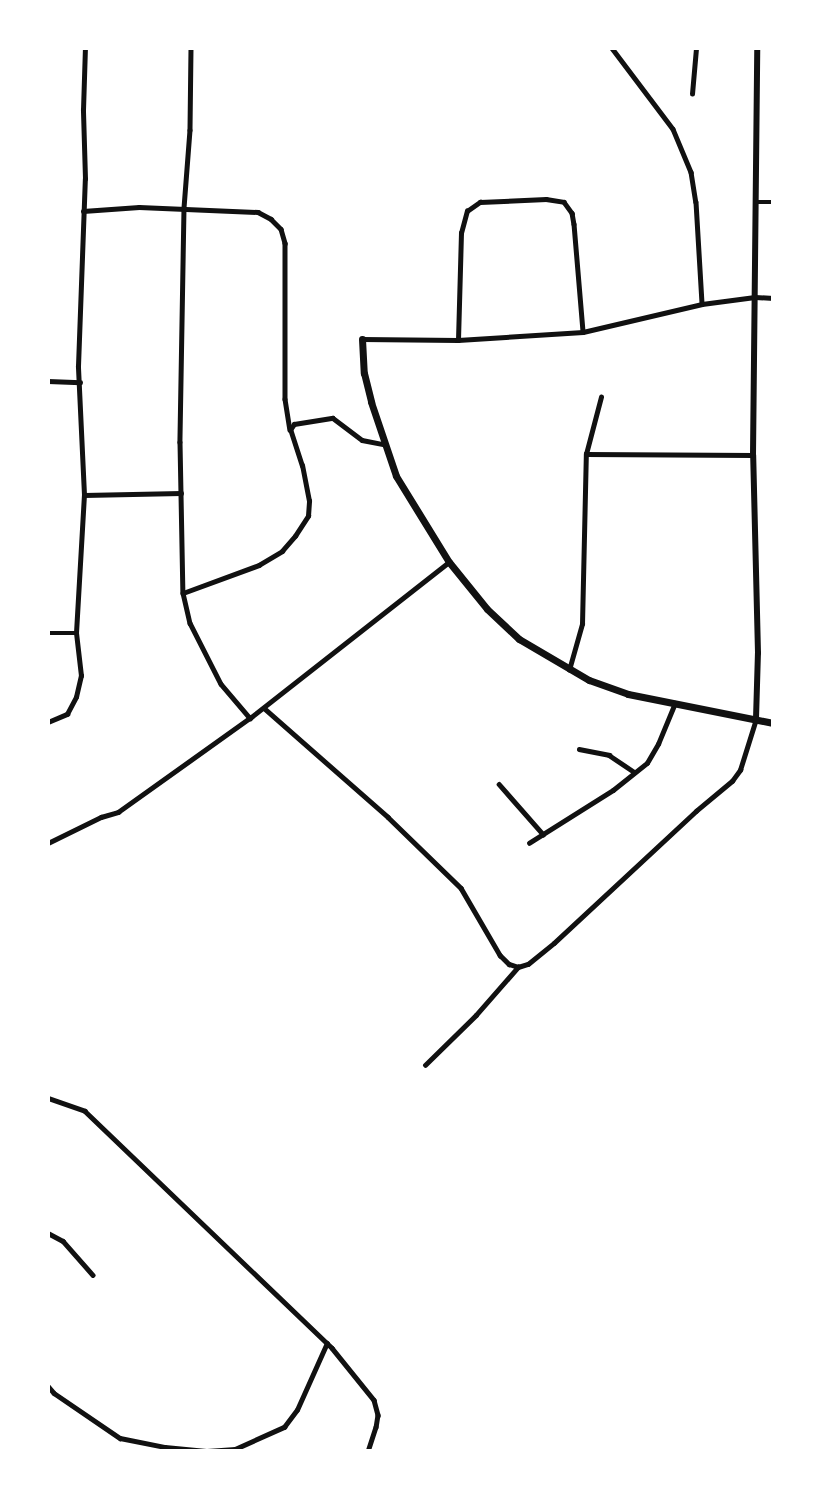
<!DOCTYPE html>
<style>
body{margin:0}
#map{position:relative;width:821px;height:1499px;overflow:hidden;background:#fff;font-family:Mulish,sans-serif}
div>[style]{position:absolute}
.minor>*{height:4.5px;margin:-2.25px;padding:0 2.25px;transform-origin:2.25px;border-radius:2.25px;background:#111}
.tertiary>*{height:6px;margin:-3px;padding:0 3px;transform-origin:3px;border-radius:3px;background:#111}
.secondary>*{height:7px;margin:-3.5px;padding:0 3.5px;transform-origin:3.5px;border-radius:3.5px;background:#111}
span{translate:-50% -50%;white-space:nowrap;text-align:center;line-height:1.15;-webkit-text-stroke:4.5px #fff;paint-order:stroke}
.frame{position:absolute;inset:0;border:50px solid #fff;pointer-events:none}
</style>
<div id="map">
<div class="minor">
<i style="left:191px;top:48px;width:82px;rotate:90.7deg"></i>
<i style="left:190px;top:130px;width:78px;rotate:94.4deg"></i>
<i style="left:184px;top:208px;width:234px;rotate:91deg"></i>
<i style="left:180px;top:442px;width:151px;rotate:88.9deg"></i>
<i style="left:183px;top:593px;width:31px;rotate:77deg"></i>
<i style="left:190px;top:623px;width:68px;rotate:63.1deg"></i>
<i style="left:221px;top:684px;width:45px;rotate:49.5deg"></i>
<i style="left:612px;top:48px;width:101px;rotate:53deg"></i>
<i style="left:673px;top:129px;width:47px;rotate:67.3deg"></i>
<i style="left:691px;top:172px;width:30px;rotate:81deg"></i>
<i style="left:696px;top:202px;width:102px;rotate:86.6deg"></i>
<i style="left:692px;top:94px;width:46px;rotate:-85deg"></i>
<i style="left:757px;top:202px;width:16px"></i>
<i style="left:83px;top:211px;width:56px;rotate:-4.1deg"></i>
<i style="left:139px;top:207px;width:119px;rotate:2.4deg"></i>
<i style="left:258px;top:212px;width:15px;rotate:28deg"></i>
<i style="left:271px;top:219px;width:14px;rotate:45deg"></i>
<i style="left:281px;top:229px;width:15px;rotate:74deg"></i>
<i style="left:285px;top:243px;width:156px;rotate:90deg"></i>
<i style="left:285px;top:399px;width:31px;rotate:81deg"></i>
<i style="left:362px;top:339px;width:96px;rotate:0.6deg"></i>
<i style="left:458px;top:340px;width:125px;rotate:-3.7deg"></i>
<i style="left:583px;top:332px;width:122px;rotate:-13.2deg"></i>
<i style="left:702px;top:304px;width:53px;rotate:-7.5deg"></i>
<i style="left:755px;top:297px;width:18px;rotate:3deg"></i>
<i style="left:458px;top:340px;width:107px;rotate:-88.4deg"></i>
<i style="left:461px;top:233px;width:23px;rotate:-75deg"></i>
<i style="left:467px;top:211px;width:16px;rotate:-35deg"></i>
<i style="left:480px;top:202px;width:66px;rotate:-2.6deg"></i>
<i style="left:546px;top:199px;width:18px;rotate:9deg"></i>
<i style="left:564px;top:202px;width:14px;rotate:54deg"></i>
<i style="left:572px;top:213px;width:11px;rotate:80deg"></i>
<i style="left:574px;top:224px;width:108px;rotate:85.2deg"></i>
<i style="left:48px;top:381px;width:32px;rotate:2deg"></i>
<i style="left:586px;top:454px;width:167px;rotate:0.3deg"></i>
<i style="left:84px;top:495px;width:97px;rotate:-1.2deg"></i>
<i style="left:183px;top:593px;width:81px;rotate:-20.2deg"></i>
<i style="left:259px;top:565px;width:27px;rotate:-31deg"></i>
<i style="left:282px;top:551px;width:20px;rotate:-49deg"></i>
<i style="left:295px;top:536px;width:24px;rotate:-57deg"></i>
<i style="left:308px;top:516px;width:15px;rotate:-86deg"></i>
<i style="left:309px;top:501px;width:36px;rotate:-101deg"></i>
<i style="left:302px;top:466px;width:38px;rotate:-108deg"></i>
<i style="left:290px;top:430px;width:7px;rotate:-56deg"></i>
<i style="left:294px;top:424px;width:39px;rotate:-9deg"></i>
<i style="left:333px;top:418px;width:36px;rotate:37deg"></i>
<i style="left:362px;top:440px;width:21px;rotate:11deg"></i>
<i style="left:48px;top:633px;width:28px"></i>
<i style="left:569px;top:670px;width:48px;rotate:-74.2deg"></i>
<i style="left:582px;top:624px;width:170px;rotate:-88.7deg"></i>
<i style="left:586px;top:454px;width:59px;rotate:-75.3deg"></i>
<i style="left:264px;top:708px;width:165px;rotate:41.3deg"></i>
<i style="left:388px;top:817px;width:102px;rotate:44.2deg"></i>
<i style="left:461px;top:888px;width:78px;rotate:59.8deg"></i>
<i style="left:500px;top:955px;width:13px;rotate:45deg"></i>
<i style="left:509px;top:964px;width:9px;rotate:18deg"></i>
<i style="left:518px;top:967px;width:10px;rotate:-17deg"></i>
<i style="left:528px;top:964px;width:33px;rotate:-39deg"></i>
<i style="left:554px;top:943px;width:194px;rotate:-42.9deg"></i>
<i style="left:696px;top:811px;width:47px;rotate:-39.8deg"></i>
<i style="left:732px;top:781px;width:14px;rotate:-54deg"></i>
<i style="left:740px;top:770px;width:53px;rotate:-72.6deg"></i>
<i style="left:48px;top:722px;width:21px;rotate:-23deg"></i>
<i style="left:67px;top:714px;width:19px;rotate:-62deg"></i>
<i style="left:76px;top:697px;width:22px;rotate:-77deg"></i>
<i style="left:81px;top:676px;width:43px;rotate:-96.6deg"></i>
<i style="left:76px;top:633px;width:138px;rotate:-86.7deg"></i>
<i style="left:84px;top:495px;width:129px;rotate:-92.7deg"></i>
<i style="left:78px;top:366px;width:187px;rotate:-87.9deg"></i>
<i style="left:85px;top:179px;width:69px;rotate:-91.7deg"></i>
<i style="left:83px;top:110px;width:62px;rotate:-88.2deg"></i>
<i style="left:579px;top:749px;width:31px;rotate:11deg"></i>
<i style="left:609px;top:755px;width:30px;rotate:34deg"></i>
<i style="left:499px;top:784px;width:67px;rotate:48.7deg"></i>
<i style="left:48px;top:843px;width:59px;rotate:-26.1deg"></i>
<i style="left:101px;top:817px;width:18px;rotate:-16deg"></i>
<i style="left:118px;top:812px;width:162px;rotate:-35.5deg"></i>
<i style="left:250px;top:718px;width:253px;rotate:-38.1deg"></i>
<i style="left:529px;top:843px;width:99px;rotate:-32.2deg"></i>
<i style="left:613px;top:790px;width:43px;rotate:-38.5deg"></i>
<i style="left:647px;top:763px;width:22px;rotate:-60deg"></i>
<i style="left:658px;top:744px;width:44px;rotate:-67.5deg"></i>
<i style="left:425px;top:1065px;width:71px;rotate:-44.4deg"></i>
<i style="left:476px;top:1015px;width:64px;rotate:-48.8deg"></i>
<i style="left:48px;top:1098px;width:39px;rotate:19deg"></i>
<i style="left:85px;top:1111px;width:342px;rotate:43.8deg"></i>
<i style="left:332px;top:1348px;width:67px;rotate:51.1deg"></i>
<i style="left:374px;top:1400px;width:16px;rotate:75deg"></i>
<i style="left:378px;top:1415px;width:12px;rotate:99deg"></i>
<i style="left:376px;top:1427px;width:25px;rotate:108deg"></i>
<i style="left:48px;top:1233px;width:17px;rotate:28deg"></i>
<i style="left:63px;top:1241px;width:45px;rotate:48.6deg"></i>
<i style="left:48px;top:1386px;width:9px;rotate:49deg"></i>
<i style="left:54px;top:1393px;width:80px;rotate:34.3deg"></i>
<i style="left:120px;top:1438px;width:46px;rotate:11.3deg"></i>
<i style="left:165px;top:1447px;width:41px;rotate:5.6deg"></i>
<i style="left:207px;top:1451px;width:28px;rotate:-4deg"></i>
<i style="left:235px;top:1449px;width:54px;rotate:-24.2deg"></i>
<i style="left:284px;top:1427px;width:21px;rotate:-53deg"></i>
<i style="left:297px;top:1410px;width:73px;rotate:-65.9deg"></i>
</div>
<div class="tertiary">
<i style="left:756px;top:719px;width:66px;rotate:-88.3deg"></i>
<i style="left:758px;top:653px;width:198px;rotate:-91.4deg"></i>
<i style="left:753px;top:455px;width:407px;rotate:-89.4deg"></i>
</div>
<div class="secondary">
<i style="left:362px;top:339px;width:34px;rotate:87deg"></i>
<i style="left:364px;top:373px;width:30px;rotate:76deg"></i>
<i style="left:371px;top:402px;width:78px;rotate:71.3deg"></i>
<i style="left:396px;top:476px;width:101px;rotate:58.4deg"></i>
<i style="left:449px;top:562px;width:60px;rotate:51deg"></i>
<i style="left:487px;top:609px;width:44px;rotate:43.2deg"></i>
<i style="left:519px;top:639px;width:81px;rotate:30.4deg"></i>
<i style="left:589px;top:680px;width:41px;rotate:19.7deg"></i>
<i style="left:628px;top:694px;width:148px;rotate:11.3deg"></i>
</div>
<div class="frame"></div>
</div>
